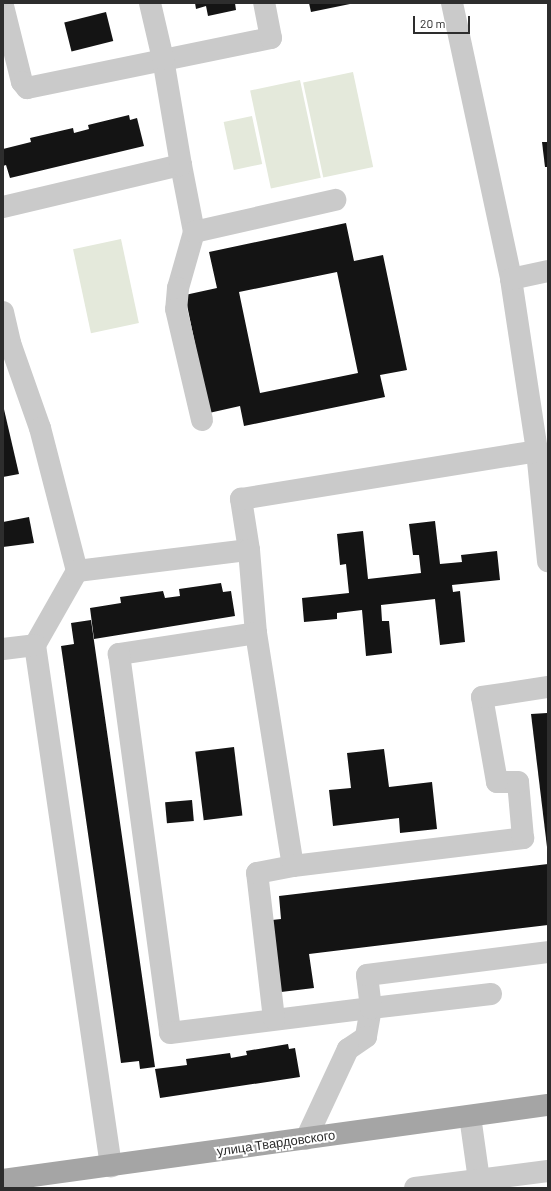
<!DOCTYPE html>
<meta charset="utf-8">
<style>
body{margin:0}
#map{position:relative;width:551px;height:1191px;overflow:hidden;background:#fff;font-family:Barlow,sans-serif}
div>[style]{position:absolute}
.green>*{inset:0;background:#e4e9db;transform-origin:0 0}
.building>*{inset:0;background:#141414;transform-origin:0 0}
.minor>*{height:22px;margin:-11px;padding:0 11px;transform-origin:11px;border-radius:11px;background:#cacaca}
.major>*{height:22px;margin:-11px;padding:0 11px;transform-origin:11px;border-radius:11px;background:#a5a5a5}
span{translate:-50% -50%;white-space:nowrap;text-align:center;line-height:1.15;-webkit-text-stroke:4px #fff;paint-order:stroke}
.street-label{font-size:13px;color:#2d2d2d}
.frame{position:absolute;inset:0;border:4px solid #2d2d2d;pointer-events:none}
.scale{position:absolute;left:413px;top:16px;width:57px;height:18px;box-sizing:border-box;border:2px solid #2d2d2d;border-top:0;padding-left:5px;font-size:12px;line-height:14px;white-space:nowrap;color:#2d2d2d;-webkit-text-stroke:3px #fff;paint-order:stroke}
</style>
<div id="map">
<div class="green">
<i style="left:353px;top:72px;width:97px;height:51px;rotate:78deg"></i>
<i style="left:300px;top:80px;width:100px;height:51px;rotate:78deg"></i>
<i style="left:252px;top:116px;width:49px;height:29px;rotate:78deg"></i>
<i style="left:121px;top:239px;width:86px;height:49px;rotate:78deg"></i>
</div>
<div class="building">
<i style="clip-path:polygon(195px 3px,235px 3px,236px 10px,208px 16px,206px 6px,196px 9px)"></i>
<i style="clip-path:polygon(309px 3px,350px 3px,350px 4px,311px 12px)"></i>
<i style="left:106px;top:12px;width:30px;height:43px;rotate:76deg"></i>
<i style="clip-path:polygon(129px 115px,130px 120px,137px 118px,144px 146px,10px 178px,6px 165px,3px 166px,3px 149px,31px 142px,30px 138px,73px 128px,74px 133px,89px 129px,88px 125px)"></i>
<i style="clip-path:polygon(542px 142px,548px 142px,548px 167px,545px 167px)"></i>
<i style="clip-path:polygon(evenodd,346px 223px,354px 261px,383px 255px,407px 370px,380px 375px,385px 397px,244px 426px,240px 406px,209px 413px,185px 295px,217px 288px,209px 252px,346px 223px,337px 272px,358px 373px,260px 393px,239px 292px,337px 272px)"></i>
<i style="clip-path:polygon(3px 405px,19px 474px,3px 477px)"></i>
<i style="clip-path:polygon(29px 517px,34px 543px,3px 547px,3px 522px)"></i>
<i style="clip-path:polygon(435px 521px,440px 564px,462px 562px,461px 555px,497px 551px,500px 580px,452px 585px,453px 592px,460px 591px,465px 642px,440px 645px,435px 599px,381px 605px,382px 621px,389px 621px,392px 653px,366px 656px,362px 610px,337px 613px,337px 619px,304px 622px,302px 598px,349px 593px,346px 564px,340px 565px,337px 534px,363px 531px,368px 579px,421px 573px,419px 555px,413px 555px,409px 524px)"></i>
<i style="clip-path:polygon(221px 583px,223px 592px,231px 591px,235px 616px,94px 639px,90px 608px,121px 603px,120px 597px,163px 591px,165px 598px,180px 596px,179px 589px)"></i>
<i style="clip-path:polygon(91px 620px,155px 1067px,140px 1069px,139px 1061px,121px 1063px,61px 646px,74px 644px,71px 623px)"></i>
<i style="clip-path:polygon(547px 713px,548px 847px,547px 847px,531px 714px)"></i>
<i style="left:234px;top:747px;width:69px;height:39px;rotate:83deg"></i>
<i style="clip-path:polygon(384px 749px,389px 787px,432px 782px,437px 829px,400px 833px,399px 818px,333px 826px,329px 790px,351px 788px,347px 753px)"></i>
<i style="left:192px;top:800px;width:21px;height:27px;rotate:85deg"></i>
<i style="clip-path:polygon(548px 864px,548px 925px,309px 954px,314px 988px,281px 992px,272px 920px,281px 919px,279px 896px)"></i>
<i style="clip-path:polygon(288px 1044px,289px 1049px,295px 1048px,300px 1077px,160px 1098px,155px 1069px,187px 1065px,186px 1059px,230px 1053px,231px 1058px,247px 1055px,246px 1051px)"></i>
</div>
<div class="minor">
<i style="left:452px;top:3px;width:282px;rotate:77.9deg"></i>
<i style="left:511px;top:279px;width:174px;rotate:81.4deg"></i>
<i style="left:537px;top:451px;width:111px;rotate:84.3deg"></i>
<i style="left:3px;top:6px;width:78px;rotate:76deg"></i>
<i style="left:22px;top:82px;width:8px;rotate:50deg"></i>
<i style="left:27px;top:88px;width:249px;rotate:-11.6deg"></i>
<i style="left:271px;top:38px;width:36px;rotate:-101deg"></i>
<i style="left:181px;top:165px;width:68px;rotate:79deg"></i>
<i style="left:194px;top:232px;width:58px;rotate:105.9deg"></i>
<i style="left:178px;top:288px;width:21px;rotate:95deg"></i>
<i style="left:176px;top:309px;width:114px;rotate:76.8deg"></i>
<i style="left:3px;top:207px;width:183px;rotate:-13.3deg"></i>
<i style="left:181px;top:165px;width:108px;rotate:-99.6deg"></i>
<i style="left:163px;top:59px;width:57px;rotate:-103.1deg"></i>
<i style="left:194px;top:232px;width:145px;rotate:-12.8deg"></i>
<i style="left:511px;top:279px;width:38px;rotate:-12deg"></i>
<i style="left:3px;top:312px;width:32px;rotate:77deg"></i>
<i style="left:10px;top:343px;width:90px;rotate:70.6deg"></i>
<i style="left:40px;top:428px;width:148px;rotate:75.5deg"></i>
<i style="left:77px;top:571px;width:85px;rotate:119.6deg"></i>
<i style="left:35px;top:645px;width:527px;rotate:81.7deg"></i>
<i style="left:249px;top:550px;width:52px;rotate:-98.9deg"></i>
<i style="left:241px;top:499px;width:300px;rotate:-9.2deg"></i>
<i style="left:77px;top:571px;width:173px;rotate:-7deg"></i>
<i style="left:249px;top:550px;width:83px;rotate:85.2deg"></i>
<i style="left:256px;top:633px;width:139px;rotate:171.3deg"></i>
<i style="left:119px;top:654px;width:382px;rotate:82.3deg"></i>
<i style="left:170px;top:1033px;width:203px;rotate:-7.1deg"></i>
<i style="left:371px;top:1008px;width:29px;rotate:100deg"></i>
<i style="left:366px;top:1037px;width:22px;rotate:146deg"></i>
<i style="left:348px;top:1049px;width:99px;rotate:115deg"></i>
<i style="left:256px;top:633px;width:236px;rotate:81deg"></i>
<i style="left:3px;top:649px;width:32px;rotate:-7deg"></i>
<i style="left:491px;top:994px;width:121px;rotate:173.3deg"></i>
<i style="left:371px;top:1008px;width:33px;rotate:-97deg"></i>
<i style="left:367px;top:975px;width:182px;rotate:-7.2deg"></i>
<i style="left:274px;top:1019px;width:147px;rotate:-96.6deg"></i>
<i style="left:257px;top:873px;width:37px;rotate:-11deg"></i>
<i style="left:293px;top:866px;width:232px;rotate:-6.9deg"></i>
<i style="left:523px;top:838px;width:56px;rotate:-95.1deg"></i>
<i style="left:518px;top:782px;width:21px;rotate:180deg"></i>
<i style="left:497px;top:782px;width:86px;rotate:-100deg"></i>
<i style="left:482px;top:697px;width:67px;rotate:-8.6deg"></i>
<i style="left:470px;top:1116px;width:65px;rotate:82deg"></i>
<i style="left:415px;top:1188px;width:134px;rotate:-7.3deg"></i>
</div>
<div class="major">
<i style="left:3px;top:1180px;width:550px;rotate:-7.84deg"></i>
</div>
<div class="street-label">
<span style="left:276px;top:1143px;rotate:-8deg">улица Твардовского</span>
</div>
<div class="frame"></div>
<div class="scale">20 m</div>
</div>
